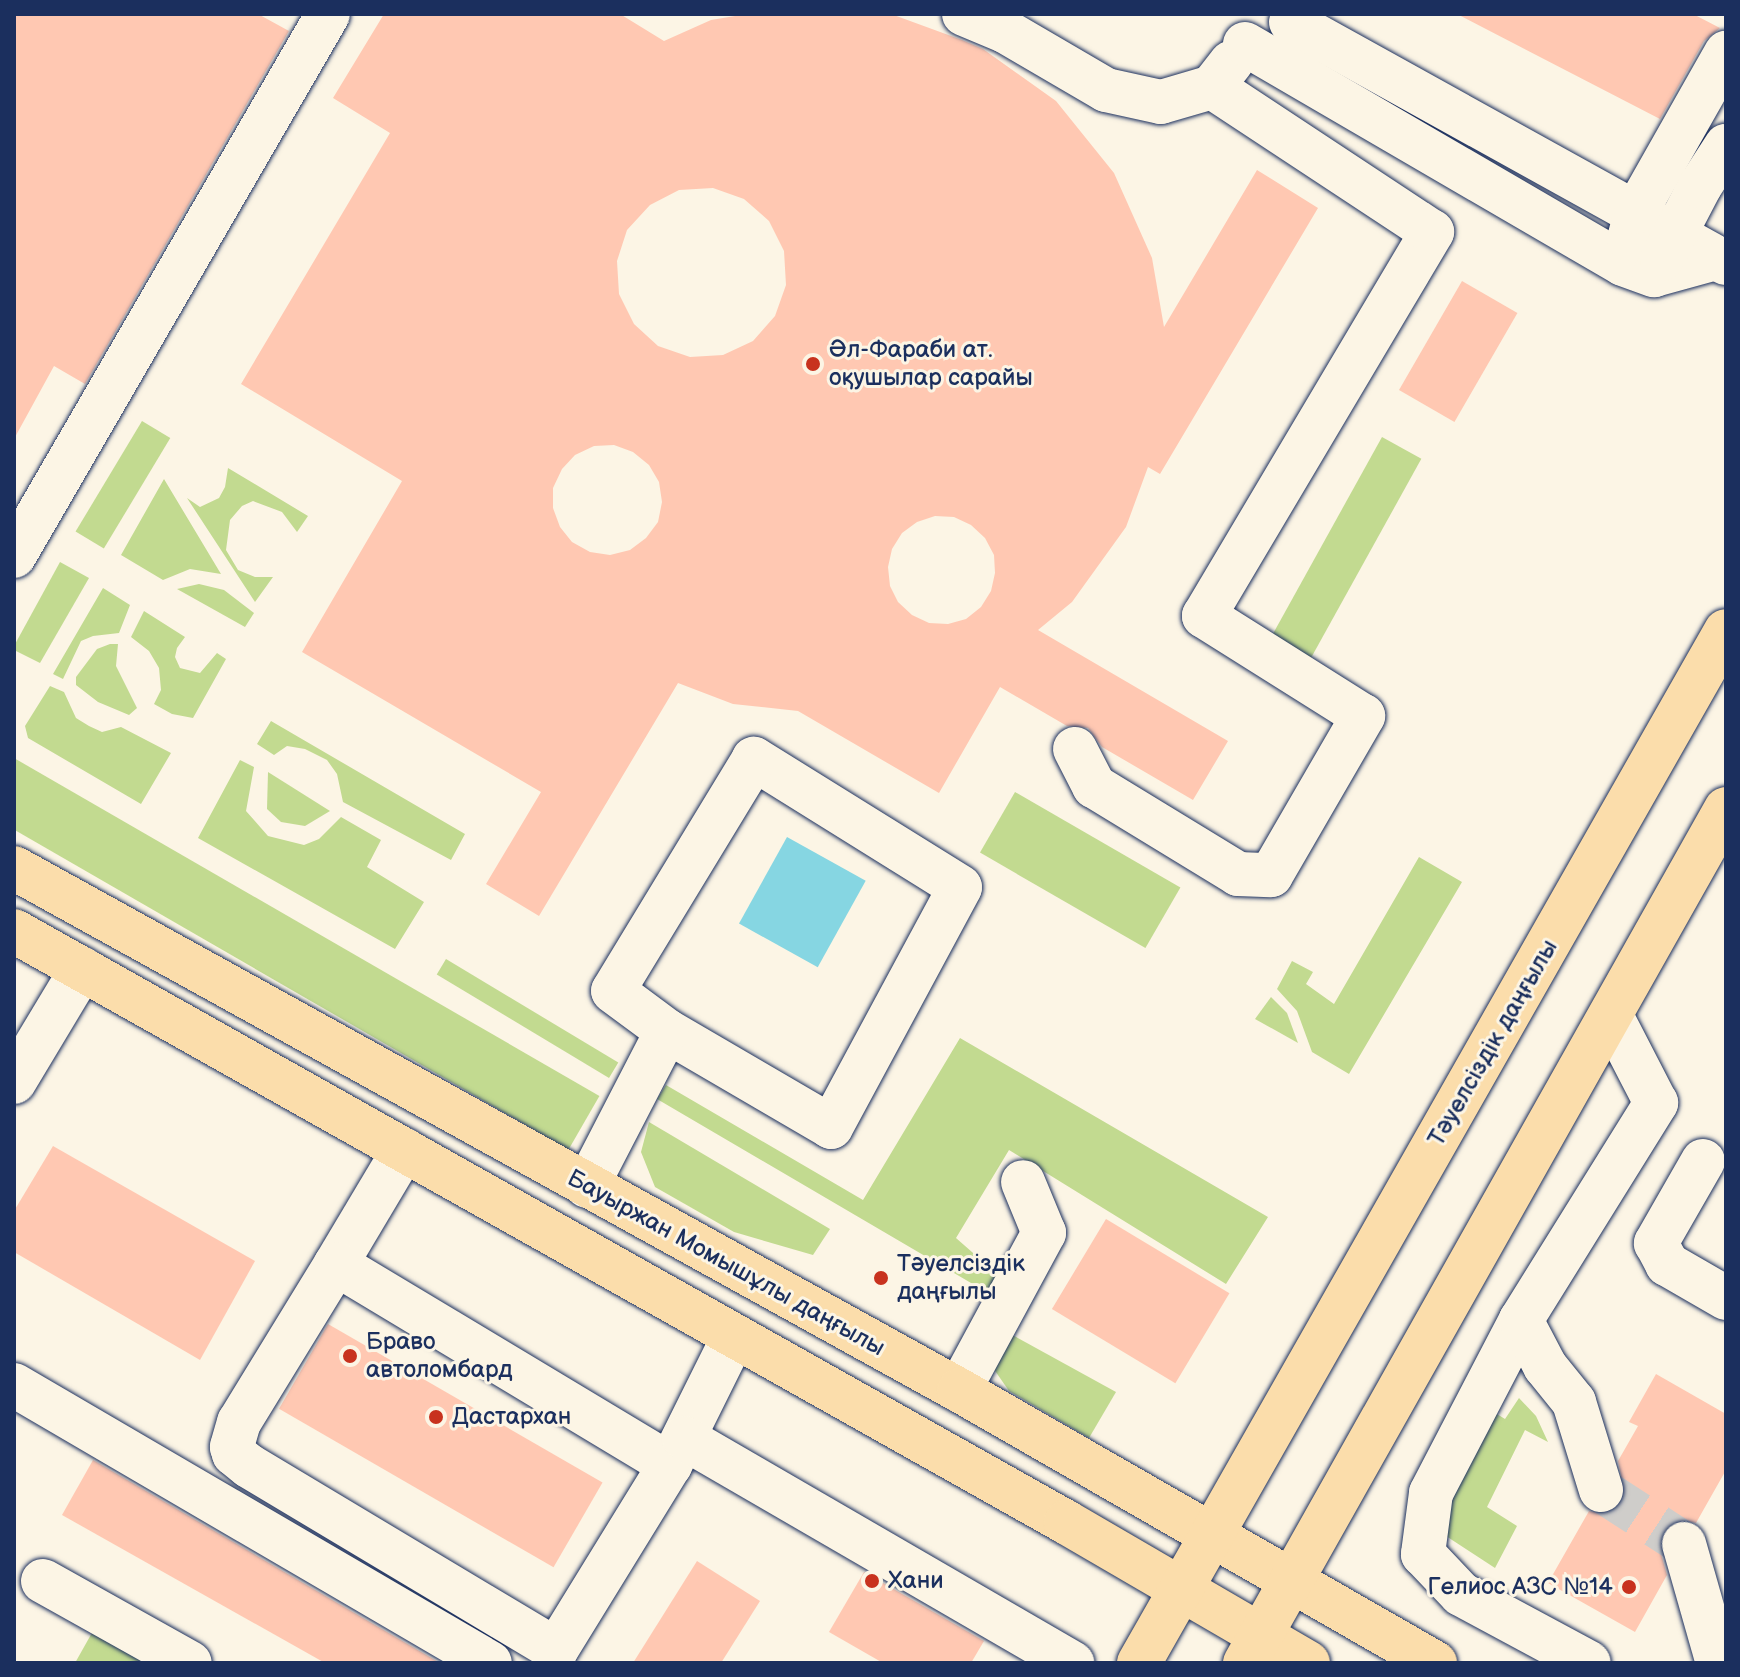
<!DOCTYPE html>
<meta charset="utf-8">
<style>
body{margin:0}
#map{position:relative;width:1740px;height:1677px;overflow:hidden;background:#fcf5e5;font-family:"Balsamiq Sans",sans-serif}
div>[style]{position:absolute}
.green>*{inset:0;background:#c2da90;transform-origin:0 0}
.water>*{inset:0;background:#86d6e2;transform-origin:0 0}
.building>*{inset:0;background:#ffc8b2;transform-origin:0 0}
.minor-tunnel>*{height:44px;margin-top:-22px;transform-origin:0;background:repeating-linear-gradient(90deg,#cfcdca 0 44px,transparent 0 66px)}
.roads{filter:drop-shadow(0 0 2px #1b2f5e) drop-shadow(0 0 2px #1b2f5e)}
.minor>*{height:44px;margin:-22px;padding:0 22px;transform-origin:22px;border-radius:22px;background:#fcf5e5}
.major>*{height:44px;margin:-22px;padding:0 22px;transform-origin:22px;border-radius:22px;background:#fbddab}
.dots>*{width:22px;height:22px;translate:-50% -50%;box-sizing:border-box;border:4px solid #fcf5e5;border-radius:50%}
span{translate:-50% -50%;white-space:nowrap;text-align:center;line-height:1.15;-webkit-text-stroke:6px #fcf5e5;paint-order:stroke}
.poi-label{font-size:24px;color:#1b2f5e}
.left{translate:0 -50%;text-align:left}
.right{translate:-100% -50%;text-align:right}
.street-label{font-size:24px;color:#1b2f5e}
.frame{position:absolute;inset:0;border:16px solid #1b2f5e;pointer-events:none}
</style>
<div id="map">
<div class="green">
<i style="left:142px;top:421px;width:33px;height:129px;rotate:31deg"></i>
<i style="left:1382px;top:437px;width:45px;height:228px;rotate:29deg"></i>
<i style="clip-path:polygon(228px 468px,308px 516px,297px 532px,282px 512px,253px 501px,242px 506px,230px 520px,226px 550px,238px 570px,255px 577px,273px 577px,255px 602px,187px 498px,200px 507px,219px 498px,225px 487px)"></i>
<i style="clip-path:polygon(164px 479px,221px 574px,190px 569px,163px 580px,121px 555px)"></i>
<i style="clip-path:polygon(60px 562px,89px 578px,40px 663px,14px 650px,14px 646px)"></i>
<i style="clip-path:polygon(199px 584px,224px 590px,254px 613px,245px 627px,177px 589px)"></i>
<i style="clip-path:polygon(103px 588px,130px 605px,119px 633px,93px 636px,81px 641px,63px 679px,53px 674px)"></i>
<i style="clip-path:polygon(144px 611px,185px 637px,177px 648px,175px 657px,180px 668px,200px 673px,217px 653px,226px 659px,193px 718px,172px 714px,154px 704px,161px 690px,159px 668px,149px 651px,131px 637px)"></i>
<i style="clip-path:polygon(110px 644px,118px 644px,116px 666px,137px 708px,129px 715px,98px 702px,76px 685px,76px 677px,97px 649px)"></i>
<i style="clip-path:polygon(50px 686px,64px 692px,76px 718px,89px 726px,102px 732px,121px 727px,171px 753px,141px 804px,28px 738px,25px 726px)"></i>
<i style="clip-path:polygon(271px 721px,465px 834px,451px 860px,343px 802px,337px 774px,327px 760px,305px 749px,287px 746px,274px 755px,257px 744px)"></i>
<i style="left:14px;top:758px;width:676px;height:62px;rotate:30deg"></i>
<i style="clip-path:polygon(240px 760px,254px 767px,246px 811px,268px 836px,304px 845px,319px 839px,341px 817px,381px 840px,367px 867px,424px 902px,395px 949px,198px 838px)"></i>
<i style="clip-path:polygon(268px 772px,330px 811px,305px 826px,281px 822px,267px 809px)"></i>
<i style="left:1015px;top:792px;width:191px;height:70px;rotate:30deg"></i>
<i style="clip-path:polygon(1419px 857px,1462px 882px,1349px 1074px,1312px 1052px,1297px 1011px,1277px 989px,1292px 961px,1313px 972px,1306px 984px,1334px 1004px)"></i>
<i style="left:446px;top:959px;width:201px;height:18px;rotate:31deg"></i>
<i style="clip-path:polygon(1271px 997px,1287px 1013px,1298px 1043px,1255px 1019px)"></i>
<i style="clip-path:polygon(960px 1038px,1268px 1217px,1226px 1284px,1009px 1150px,956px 1238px,1005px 1281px,983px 1290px,657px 1099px,666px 1085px,863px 1200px)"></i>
<i style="clip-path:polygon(649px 1122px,830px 1229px,813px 1255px,734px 1232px,655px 1187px,641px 1152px)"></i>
<i style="clip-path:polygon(1007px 1332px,1116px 1392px,1089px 1438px,1009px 1391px,991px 1365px)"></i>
<i style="clip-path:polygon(1519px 1398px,1536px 1416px,1548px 1442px,1525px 1430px,1487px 1507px,1517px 1526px,1495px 1568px,1446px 1536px,1451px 1494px,1492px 1411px,1505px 1419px)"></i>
<i style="clip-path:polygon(93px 1631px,149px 1663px,75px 1663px)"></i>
</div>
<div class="water">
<i style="left:787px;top:837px;width:90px;height:99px;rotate:29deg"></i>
</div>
<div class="building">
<i style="clip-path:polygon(14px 14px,258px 14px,289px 31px,85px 384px,54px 366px,14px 439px)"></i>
<i style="clip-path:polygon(evenodd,384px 14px,620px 14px,664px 41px,711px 20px,747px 14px,891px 14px,962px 40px,983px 49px,1056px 101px,1114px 173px,1152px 258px,1164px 327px,1257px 170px,1318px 208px,1160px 474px,1148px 467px,1126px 527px,1072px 602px,1038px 630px,1228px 741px,1193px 800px,1102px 747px,1088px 728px,1067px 726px,1000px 687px,939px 793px,798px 711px,733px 704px,678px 683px,539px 916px,486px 884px,541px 792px,302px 652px,402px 481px,241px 384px,390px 133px,333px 98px,384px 14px,713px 188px,744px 199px,769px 221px,784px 251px,786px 285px,775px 316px,753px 341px,723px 355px,690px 357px,658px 346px,634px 324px,619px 294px,617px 261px,627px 230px,650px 205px,679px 190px,713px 188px,384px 14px,614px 445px,633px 452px,649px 465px,659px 482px,662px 502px,658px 522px,646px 538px,630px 550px,610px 555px,590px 552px,572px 542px,560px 527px,553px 508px,553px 488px,562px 469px,575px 455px,594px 446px,614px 445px,384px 14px,935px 516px,954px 517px,971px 525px,985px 538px,994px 555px,995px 573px,991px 591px,981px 607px,966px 619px,948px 624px,929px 623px,912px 615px,898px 602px,890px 586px,888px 567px,892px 549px,902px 533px,917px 522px,935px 516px)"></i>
<i style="clip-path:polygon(1457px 14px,1693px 14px,1720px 28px,1704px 41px,1660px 119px)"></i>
<i style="left:1462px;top:281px;width:64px;height:126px;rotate:30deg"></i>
<i style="clip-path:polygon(53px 1146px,255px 1261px,200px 1360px,14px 1252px,14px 1211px)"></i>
<i style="left:1106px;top:1219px;width:144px;height:105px;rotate:31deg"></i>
<i style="left:328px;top:1324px;width:317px;height:98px;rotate:30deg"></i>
<i style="clip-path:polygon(1656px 1374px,1726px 1414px,1726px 1470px,1696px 1523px,1678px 1520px,1666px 1527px,1660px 1539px,1660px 1550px,1667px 1575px,1635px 1632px,1548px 1583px,1589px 1511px,1609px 1514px,1619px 1508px,1625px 1496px,1618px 1461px,1638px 1426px,1629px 1422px)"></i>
<i style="clip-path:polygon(93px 1460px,440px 1663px,325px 1663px,62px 1515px)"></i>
<i style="clip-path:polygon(697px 1561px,760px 1601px,721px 1663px,633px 1663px)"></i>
<i style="clip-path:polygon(864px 1572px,984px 1641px,971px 1663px,883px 1663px,829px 1632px)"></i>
</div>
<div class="minor-tunnel">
<i style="left:1601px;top:1490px;width:99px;rotate:33deg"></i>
</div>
<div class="roads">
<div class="minor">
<i style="left:964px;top:14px;width:44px;rotate:22.5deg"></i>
<i style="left:1005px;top:31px;width:117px;rotate:30.3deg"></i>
<i style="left:1106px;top:90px;width:56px;rotate:12.3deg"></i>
<i style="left:1161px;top:102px;width:53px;rotate:-16.4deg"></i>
<i style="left:1212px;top:87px;width:31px;rotate:-52deg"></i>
<i style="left:1291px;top:22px;width:497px;rotate:29deg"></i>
<i style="left:1245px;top:44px;width:437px;rotate:30.2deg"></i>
<i style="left:1623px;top:264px;width:33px;rotate:20deg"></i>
<i style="left:1654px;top:275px;width:64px;rotate:-15.3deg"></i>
<i style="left:1629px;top:239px;width:28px;rotate:-75deg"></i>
<i style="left:1636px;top:212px;width:183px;rotate:-60.5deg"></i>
<i style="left:1662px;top:259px;width:82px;rotate:-62.5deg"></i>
<i style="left:1700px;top:186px;width:48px;rotate:-57deg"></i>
<i style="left:14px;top:556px;width:626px;rotate:-59.91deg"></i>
<i style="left:1075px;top:749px;width:42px;rotate:62.8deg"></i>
<i style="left:1094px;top:786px;width:169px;rotate:31.4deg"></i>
<i style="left:1238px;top:874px;width:33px;rotate:2deg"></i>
<i style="left:1271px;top:875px;width:184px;rotate:-59.9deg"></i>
<i style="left:1363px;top:716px;width:188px;rotate:-147.8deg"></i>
<i style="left:1204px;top:616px;width:447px;rotate:-59.3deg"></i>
<i style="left:1432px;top:232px;width:263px;rotate:-146.6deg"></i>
<i style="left:14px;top:1082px;width:132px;rotate:-59deg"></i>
<i style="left:404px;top:1150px;width:133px;rotate:120.8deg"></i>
<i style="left:336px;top:1264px;width:390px;rotate:31deg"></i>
<i style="left:670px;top:1465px;width:144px;rotate:-63.6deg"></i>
<i style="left:1703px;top:1161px;width:95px;rotate:119.8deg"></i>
<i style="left:1656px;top:1243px;width:24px;rotate:62deg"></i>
<i style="left:1667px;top:1264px;width:68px;rotate:30deg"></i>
<i style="left:587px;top:1186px;width:174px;rotate:-62.7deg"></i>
<i style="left:667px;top:1031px;width:190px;rotate:30.3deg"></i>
<i style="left:831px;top:1127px;width:272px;rotate:-61.7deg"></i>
<i style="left:960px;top:887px;width:243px;rotate:-148.1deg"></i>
<i style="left:754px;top:759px;width:271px;rotate:121.3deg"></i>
<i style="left:613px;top:991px;width:67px;rotate:36.5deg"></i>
<i style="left:336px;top:1264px;width:185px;rotate:121.5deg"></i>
<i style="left:239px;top:1422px;width:26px;rotate:106deg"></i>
<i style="left:232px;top:1447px;width:7px;rotate:74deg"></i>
<i style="left:234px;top:1454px;width:19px;rotate:39deg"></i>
<i style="left:249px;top:1466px;width:358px;rotate:30.9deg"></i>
<i style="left:556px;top:1650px;width:217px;rotate:-58.4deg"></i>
<i style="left:1521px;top:1320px;width:195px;rotate:117.5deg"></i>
<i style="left:1431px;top:1493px;width:62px;rotate:97.5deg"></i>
<i style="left:1423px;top:1554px;width:55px;rotate:46.5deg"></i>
<i style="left:1461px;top:1594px;width:145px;rotate:28.3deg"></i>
<i style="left:14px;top:1385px;width:551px;rotate:30.29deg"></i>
<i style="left:959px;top:1390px;width:179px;rotate:-61.6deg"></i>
<i style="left:1044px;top:1233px;width:55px;rotate:-112.4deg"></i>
<i style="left:684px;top:1438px;width:449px;rotate:30.1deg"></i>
<i style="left:1601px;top:1490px;width:92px;rotate:-107.1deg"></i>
<i style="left:1574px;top:1402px;width:46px;rotate:-128.9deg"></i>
<i style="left:1545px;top:1366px;width:52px;rotate:-117.6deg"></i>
<i style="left:1521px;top:1320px;width:256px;rotate:-58.1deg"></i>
<i style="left:1656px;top:1103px;width:98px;rotate:-117.3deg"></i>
<i style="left:1684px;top:1544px;width:124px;rotate:74.1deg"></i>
<i style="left:43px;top:1581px;width:168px;rotate:29.2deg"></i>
</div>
<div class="major">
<i style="left:14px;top:868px;width:1080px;rotate:28.92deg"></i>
<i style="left:959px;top:1390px;width:549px;rotate:29.84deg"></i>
<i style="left:14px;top:931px;width:1207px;rotate:29.33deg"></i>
<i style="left:1066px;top:1522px;width:280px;rotate:30.2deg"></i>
<i style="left:1139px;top:1663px;width:1187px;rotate:-60.37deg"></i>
<i style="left:1245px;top:1663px;width:980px;rotate:-60.61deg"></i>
</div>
</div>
<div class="dots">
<i style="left:813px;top:364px;background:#c8321e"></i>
<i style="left:881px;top:1278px;background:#c8321e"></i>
<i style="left:350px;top:1356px;background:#c8321e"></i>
<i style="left:436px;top:1417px;background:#c8321e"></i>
<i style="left:872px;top:1581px;background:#c8321e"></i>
<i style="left:1629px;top:1587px;background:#c8321e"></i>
</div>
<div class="poi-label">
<span class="left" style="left:829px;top:364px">Әл-Фараби ат.<br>оқушылар сарайы</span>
<span class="left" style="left:897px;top:1278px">Тәуелсіздік<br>даңғылы</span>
<span class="left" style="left:366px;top:1356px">Браво<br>автоломбард</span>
<span class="left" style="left:452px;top:1417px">Дастархан</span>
<span class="left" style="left:888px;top:1581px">Хани</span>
<span class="right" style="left:1613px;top:1587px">Гелиос АЗС №14</span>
</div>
<div class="street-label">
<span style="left:1493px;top:1043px;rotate:-60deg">Тәуелсіздік даңғылы</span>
<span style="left:726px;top:1263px;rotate:29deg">Бауыржан Момышұлы даңғылы</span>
</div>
<div class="frame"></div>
</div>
